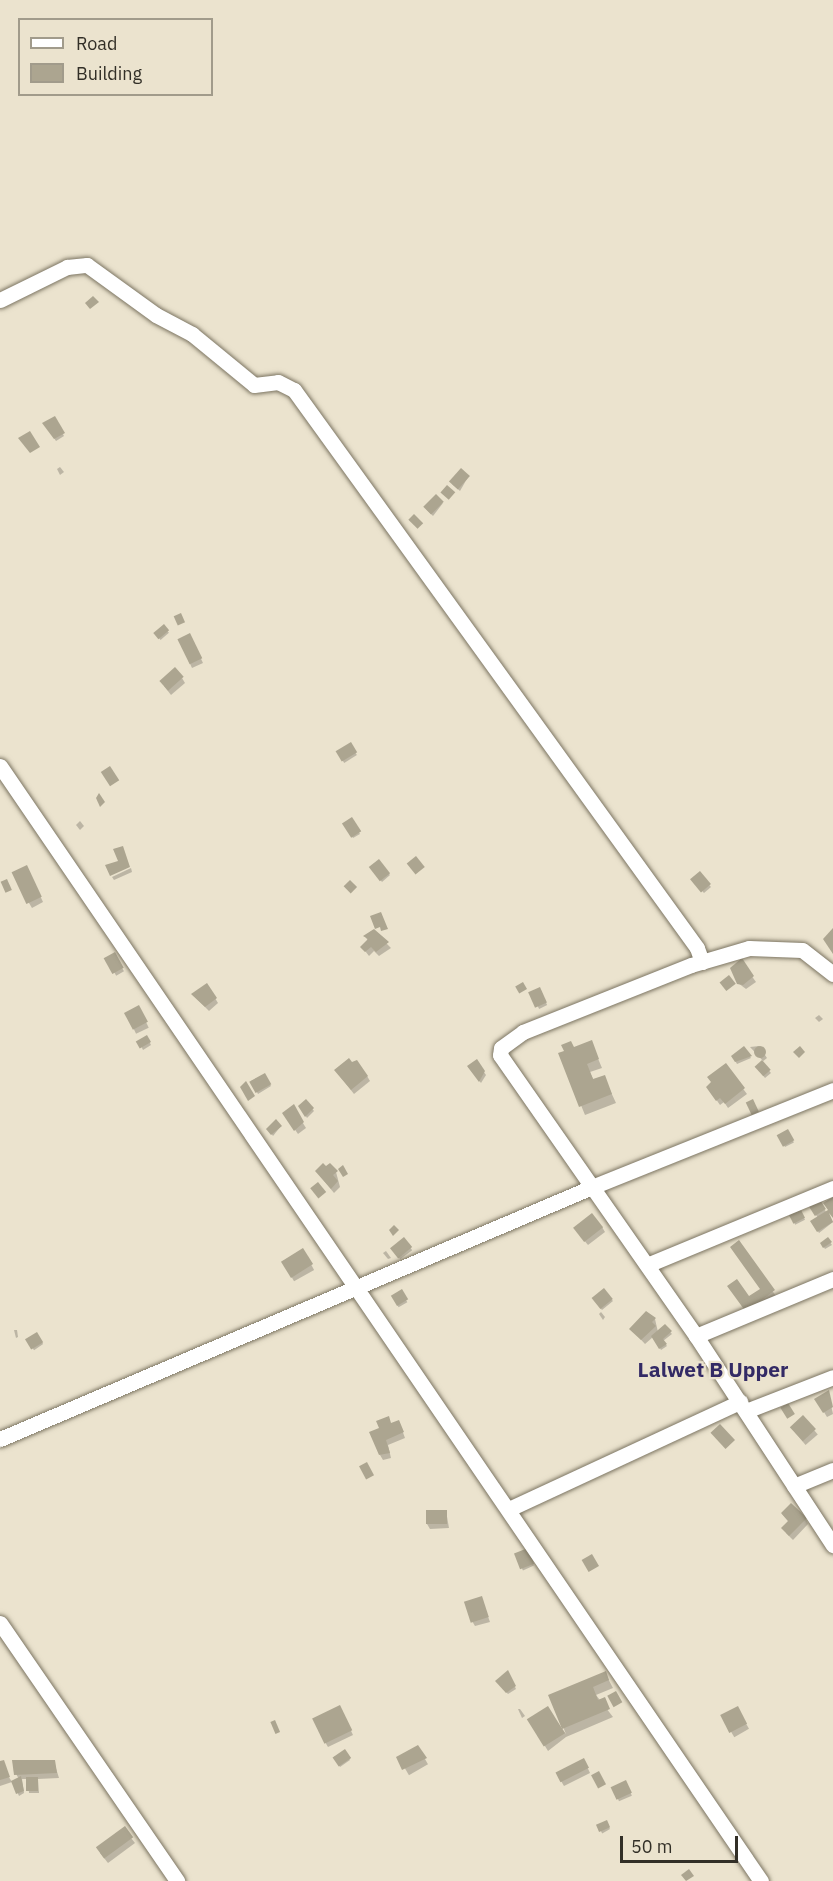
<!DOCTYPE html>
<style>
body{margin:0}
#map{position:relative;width:833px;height:1881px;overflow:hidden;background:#ebe3ce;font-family:"IBM Plex Sans",sans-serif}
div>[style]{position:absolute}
.shadow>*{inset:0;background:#0003;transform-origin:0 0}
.building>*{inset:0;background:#aca590;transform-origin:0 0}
.round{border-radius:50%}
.roads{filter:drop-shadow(0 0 2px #7c7562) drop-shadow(0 0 2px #7c7562)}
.street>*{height:15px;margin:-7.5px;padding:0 7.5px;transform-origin:7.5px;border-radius:7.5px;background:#fff}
span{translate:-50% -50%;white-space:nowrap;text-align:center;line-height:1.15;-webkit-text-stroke:4.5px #ebe3ce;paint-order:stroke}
.quarter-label{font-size:21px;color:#332a65;font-weight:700}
.legend{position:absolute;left:18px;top:18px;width:195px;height:78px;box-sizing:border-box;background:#ebe3ce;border:2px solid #a19b8b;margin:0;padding:8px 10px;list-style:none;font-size:18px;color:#322f27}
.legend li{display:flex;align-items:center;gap:12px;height:30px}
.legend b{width:30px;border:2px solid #a19b8b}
.scale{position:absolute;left:620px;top:1836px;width:118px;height:27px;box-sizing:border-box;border:3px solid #322f27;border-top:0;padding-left:8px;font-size:18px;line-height:21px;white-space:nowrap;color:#322f27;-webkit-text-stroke:4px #ebe3ce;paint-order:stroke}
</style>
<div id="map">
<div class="shadow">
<i style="clip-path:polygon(54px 418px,64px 436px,56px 441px,44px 423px)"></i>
<i style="clip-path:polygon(60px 467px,64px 472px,60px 475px,57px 469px)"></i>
<i style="clip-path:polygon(468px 477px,460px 491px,452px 484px)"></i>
<i style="clip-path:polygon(443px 503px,433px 516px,426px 509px)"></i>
<i style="left:163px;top:626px;width:9px;height:11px;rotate:49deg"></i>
<i style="clip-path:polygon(179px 640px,192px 640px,203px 663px,192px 668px)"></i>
<i style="clip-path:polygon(182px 678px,185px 683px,171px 695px,164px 686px)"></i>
<i style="left:350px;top:744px;width:13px;height:15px;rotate:58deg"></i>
<i style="clip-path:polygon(352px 819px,360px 834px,353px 838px,344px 824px)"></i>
<i style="clip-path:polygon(80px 821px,84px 826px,80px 830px,76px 825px)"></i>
<i style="clip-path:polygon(371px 867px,389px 874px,390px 875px,382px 882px)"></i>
<i style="clip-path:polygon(131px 868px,132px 872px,114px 880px,112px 877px)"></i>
<i style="clip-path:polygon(29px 872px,43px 902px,32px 908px,29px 903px)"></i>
<i style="clip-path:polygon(699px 873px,711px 887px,704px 893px,693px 881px)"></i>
<i style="clip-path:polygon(373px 930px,391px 948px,379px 956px,374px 951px,369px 956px,362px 947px,368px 941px,365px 936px)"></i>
<i style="left:114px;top:954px;width:20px;height:9px;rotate:60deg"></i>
<i style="clip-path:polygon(741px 961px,756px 982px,746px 989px,738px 983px)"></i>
<i style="clip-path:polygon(207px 985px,218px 1003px,209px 1011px,193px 995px)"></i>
<i style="left:539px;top:989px;width:18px;height:9px;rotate:63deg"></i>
<i style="left:139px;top:1007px;width:23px;height:14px;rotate:65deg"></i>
<i style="clip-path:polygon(819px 1015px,823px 1019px,819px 1022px,815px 1018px)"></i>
<i style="clip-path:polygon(147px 1037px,151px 1045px,143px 1050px,139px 1042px)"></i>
<i style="clip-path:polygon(591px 1042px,602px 1068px,590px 1072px,594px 1081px,604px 1077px,616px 1103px,585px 1115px,560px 1054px)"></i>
<i style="clip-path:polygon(759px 1046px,767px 1058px,762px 1062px,771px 1073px,765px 1078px,756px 1067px,763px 1061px,750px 1047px)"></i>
<i style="clip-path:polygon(744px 1048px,751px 1058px,737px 1064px,733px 1057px)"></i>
<i style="clip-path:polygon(476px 1061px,486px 1075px,481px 1083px,468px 1067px)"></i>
<i style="clip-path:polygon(725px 1065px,747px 1094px,728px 1108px,724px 1102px,720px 1105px,711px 1092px)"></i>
<i style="clip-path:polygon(264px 1075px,271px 1086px,258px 1094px,251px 1081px)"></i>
<i style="clip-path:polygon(339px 1075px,367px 1076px,370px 1081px,354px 1094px)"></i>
<i style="clip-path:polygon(306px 1101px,314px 1111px,307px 1118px,300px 1107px)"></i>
<i style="clip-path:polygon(293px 1107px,306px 1128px,298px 1134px,287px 1118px)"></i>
<i style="clip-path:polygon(281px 1126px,273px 1136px,268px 1129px)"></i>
<i style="left:788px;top:1131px;width:13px;height:10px;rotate:63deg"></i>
<i style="clip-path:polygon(336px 1172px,340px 1187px,334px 1193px,320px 1176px)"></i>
<i style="clip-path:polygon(818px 1200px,833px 1222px,819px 1233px,812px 1221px,818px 1218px,810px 1206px)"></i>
<i style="left:800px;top:1210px;width:11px;height:11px;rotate:63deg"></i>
<i style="clip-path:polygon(602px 1227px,605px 1232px,588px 1245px,578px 1233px)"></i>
<i style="left:404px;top:1239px;width:14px;height:15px;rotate:54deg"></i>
<i style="clip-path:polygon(828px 1239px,832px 1245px,825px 1249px,822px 1244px)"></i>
<i style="clip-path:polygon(739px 1243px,778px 1299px,751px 1319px,749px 1298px,761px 1290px)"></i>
<i style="left:303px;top:1250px;width:23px;height:23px;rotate:61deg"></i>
<i style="clip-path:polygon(386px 1251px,391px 1258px,388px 1259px,383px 1253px)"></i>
<i style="left:401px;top:1291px;width:13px;height:10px;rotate:61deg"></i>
<i style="clip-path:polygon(594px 1300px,612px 1300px,613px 1301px,602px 1310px)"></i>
<i style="clip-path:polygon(601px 1312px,605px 1317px,603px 1320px,599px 1314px)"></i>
<i style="clip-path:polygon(646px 1313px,655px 1319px,658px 1332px,665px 1326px,672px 1334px,663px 1341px,667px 1346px,661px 1350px,653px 1337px,645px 1344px,631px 1329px)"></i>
<i style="clip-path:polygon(14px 1330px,17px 1330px,18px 1337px,16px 1338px)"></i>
<i style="left:37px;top:1335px;width:11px;height:11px;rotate:56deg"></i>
<i style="clip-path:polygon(828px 1392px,833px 1414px,827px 1417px,816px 1399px)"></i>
<i style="left:803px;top:1417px;width:23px;height:16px;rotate:50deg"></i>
<i style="clip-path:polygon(391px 1425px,401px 1427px,405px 1438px,388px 1445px,391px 1458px,383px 1460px,380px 1455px)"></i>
<i style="clip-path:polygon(446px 1511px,449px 1528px,430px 1529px,427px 1524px)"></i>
<i style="clip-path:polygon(782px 1514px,806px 1519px,808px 1524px,793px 1540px,786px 1533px,789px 1522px)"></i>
<i style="left:527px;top:1550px;width:17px;height:12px;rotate:66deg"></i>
<i style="clip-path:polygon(481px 1597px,490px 1622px,475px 1626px,472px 1621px)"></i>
<i style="clip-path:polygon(508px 1672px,516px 1689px,508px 1694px,498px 1683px)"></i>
<i style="clip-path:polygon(605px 1673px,613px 1688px,596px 1695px,613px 1717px,566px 1737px,548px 1751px,529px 1720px,547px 1708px,566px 1734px,550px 1696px)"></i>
<i style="left:737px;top:1708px;width:24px;height:17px;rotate:60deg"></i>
<i style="clip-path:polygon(518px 1709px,520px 1709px,525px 1716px,522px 1718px)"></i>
<i style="clip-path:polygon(342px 1712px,353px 1735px,328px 1747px,325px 1742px)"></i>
<i style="left:418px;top:1747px;width:20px;height:22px;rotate:60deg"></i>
<i style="clip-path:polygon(345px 1751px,350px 1760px,340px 1767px,334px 1757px)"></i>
<i style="clip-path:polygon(584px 1760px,590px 1773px,564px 1786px,561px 1781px)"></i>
<i style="clip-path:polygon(54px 1762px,59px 1778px,38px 1779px,39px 1793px,29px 1793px,28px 1779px,22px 1779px,24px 1793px,19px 1796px,13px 1782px,19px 1779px,16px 1774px)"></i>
<i style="clip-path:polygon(0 1763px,12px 1782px,0 1786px)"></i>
<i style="left:626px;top:1782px;width:15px;height:14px;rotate:67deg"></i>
<i style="left:606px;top:1822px;width:8px;height:9px;rotate:60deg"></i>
<i style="clip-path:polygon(124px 1829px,135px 1843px,108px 1863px,100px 1853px)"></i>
</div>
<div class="building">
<i style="clip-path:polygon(93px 296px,99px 302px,90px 309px,85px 303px)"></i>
<i style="clip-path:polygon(55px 416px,65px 433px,54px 439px,42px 423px)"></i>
<i style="clip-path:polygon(30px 431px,40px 447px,30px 453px,18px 438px)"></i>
<i style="left:461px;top:468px;width:12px;height:18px;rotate:42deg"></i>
<i style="left:447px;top:485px;width:11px;height:10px;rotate:41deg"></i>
<i style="left:436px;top:494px;width:11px;height:18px;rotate:45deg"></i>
<i style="left:414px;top:514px;width:13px;height:8px;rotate:45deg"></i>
<i style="left:181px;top:613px;width:10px;height:8px;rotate:66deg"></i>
<i style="left:164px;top:624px;width:8px;height:14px;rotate:50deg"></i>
<i style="left:190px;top:633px;width:28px;height:14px;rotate:64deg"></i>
<i style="left:175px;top:667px;width:13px;height:21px;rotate:48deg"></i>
<i style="left:351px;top:742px;width:12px;height:18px;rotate:59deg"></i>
<i style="left:110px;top:766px;width:17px;height:11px;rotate:57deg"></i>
<i style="clip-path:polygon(99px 793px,105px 802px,100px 807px,96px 798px)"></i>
<i style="left:352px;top:817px;width:17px;height:12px;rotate:57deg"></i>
<i style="clip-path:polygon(123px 846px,130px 867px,110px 876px,105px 865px,118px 861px,113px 849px)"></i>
<i style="left:416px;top:856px;width:14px;height:12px;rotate:51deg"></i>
<i style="left:379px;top:859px;width:18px;height:13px;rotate:52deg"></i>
<i style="left:27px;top:865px;width:35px;height:17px;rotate:65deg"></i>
<i style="left:700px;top:871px;width:17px;height:13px;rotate:50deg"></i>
<i style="left:7px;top:879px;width:12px;height:7px;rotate:66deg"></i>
<i style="left:350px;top:880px;width:10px;height:9px;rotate:45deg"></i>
<i style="clip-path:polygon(381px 912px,388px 929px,381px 931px,380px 927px,375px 929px,370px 916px)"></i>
<i style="clip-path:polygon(833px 928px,833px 954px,823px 939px)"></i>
<i style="clip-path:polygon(374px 929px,389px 942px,376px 952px,371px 947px,365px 952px,360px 947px,368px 939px,363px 936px)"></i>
<i style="left:115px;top:952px;width:18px;height:13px;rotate:61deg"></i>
<i style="clip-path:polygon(742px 958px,754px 976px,743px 985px,737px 984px,730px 968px)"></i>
<i style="left:729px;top:975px;width:11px;height:12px;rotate:52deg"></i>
<i style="left:523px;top:982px;width:8px;height:9px;rotate:60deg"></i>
<i style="clip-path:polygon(207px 983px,217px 998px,205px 1007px,191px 994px)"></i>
<i style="left:540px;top:987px;width:17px;height:13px;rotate:66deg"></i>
<i style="left:139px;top:1005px;width:19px;height:17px;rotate:62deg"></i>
<i style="left:147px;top:1035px;width:8px;height:13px;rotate:60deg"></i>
<i style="clip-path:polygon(592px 1040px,599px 1059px,587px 1064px,593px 1079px,605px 1075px,612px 1094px,579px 1107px,558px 1053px,564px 1051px,561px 1045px,571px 1041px,574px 1047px)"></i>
<i style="clip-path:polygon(744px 1046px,752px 1056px,735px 1062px,731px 1056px)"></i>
<i style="clip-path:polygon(800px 1046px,805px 1052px,799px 1058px,793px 1052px)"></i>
<i class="round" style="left:754px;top:1046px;width:12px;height:12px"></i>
<i style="clip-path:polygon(349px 1058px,352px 1062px,357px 1060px,368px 1076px,351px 1090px,334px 1070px)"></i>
<i style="clip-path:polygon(477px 1059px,485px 1071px,479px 1082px,467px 1066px)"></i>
<i style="left:762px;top:1060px;width:13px;height:10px;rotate:48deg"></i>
<i style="clip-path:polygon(726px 1063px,745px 1088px,725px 1104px,720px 1098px,716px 1101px,706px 1087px,711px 1082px,707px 1077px)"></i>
<i style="left:265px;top:1073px;width:13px;height:18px;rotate:61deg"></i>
<i style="clip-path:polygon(246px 1081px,255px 1096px,248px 1101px,240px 1087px)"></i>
<i style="clip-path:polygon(306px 1099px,314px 1108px,305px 1117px,298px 1106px)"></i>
<i style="left:753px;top:1099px;width:14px;height:8px;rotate:65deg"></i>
<i style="clip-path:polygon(294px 1104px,304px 1122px,294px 1131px,282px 1113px)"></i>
<i style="clip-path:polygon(276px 1119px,282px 1126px,271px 1135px,266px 1129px)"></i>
<i style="left:788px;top:1129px;width:13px;height:13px;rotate:61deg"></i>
<i style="clip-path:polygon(323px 1163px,326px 1166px,330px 1163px,338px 1171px,333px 1175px,338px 1181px,331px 1189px,315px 1171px)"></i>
<i style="clip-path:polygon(343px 1165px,348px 1174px,343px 1177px,338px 1169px)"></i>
<i style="left:318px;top:1182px;width:13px;height:10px;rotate:51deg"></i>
<i style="clip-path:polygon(833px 1197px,833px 1218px,829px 1213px,833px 1222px,817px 1232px,810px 1221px,828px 1210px,823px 1203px)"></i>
<i style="left:819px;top:1198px;width:13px;height:13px;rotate:58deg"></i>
<i style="left:800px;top:1208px;width:11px;height:13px;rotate:63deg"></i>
<i style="left:592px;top:1213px;width:18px;height:24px;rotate:52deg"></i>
<i style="clip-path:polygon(394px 1225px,399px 1230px,393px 1236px,389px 1230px)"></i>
<i style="left:404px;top:1237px;width:13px;height:18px;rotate:51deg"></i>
<i style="clip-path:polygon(828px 1237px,832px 1242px,823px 1248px,820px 1243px)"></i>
<i style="clip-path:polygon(739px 1240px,775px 1290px,746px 1312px,727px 1286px,737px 1279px,749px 1296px,760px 1289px,730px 1247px)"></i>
<i style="left:303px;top:1248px;width:19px;height:26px;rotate:58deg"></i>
<i style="left:604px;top:1288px;width:14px;height:16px;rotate:51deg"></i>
<i style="left:402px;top:1289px;width:12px;height:13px;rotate:59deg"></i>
<i style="clip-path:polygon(646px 1311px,656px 1318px,652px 1322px,656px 1326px,641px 1340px,629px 1329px)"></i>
<i style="clip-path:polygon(665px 1324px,672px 1331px,663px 1339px,667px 1344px,659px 1349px,651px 1336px)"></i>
<i style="left:37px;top:1332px;width:12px;height:14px;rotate:59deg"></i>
<i style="clip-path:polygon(829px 1390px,833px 1407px,823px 1413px,814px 1399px)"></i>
<i style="left:788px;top:1403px;width:13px;height:9px;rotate:58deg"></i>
<i style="left:803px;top:1415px;width:19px;height:18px;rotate:47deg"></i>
<i style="clip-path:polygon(389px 1416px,391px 1423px,399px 1420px,404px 1432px,386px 1440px,390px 1453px,379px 1455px,369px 1432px,379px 1428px,376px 1421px)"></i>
<i style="left:720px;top:1424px;width:22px;height:13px;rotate:47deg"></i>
<i style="left:367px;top:1462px;width:15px;height:9px;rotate:62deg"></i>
<i style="clip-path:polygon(791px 1503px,807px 1518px,789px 1536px,781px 1528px,788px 1521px,781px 1513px)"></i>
<i style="left:426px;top:1510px;width:21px;height:14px"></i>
<i style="left:528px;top:1548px;width:17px;height:15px;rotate:69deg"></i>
<i style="left:592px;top:1554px;width:14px;height:12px;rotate:60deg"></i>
<i style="left:482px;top:1596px;width:22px;height:19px;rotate:72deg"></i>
<i style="clip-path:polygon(508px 1670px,516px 1686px,506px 1693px,495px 1681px)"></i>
<i style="clip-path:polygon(606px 1671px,609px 1680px,593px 1687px,598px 1700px,605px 1697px,610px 1709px,562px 1729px,548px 1695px)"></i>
<i style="left:616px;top:1691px;width:13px;height:10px;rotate:61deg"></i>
<i style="left:340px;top:1705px;width:28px;height:31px;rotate:64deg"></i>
<i style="left:548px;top:1706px;width:32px;height:25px;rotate:58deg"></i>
<i style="left:738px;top:1706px;width:20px;height:20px;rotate:63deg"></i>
<i style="left:275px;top:1720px;width:13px;height:5px;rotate:67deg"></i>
<i style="clip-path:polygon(418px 1745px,427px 1758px,402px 1770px,396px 1757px)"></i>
<i style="left:345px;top:1749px;width:11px;height:15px;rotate:56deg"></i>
<i style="left:584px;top:1758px;width:11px;height:32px;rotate:63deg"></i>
<i style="clip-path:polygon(4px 1760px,10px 1777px,0 1780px,0 1761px)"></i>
<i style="clip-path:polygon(12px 1760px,55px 1760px,57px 1773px,14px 1775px)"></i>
<i style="left:599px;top:1771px;width:15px;height:9px;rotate:62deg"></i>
<i style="clip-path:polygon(21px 1776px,24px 1791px,16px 1794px,11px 1781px)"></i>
<i style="left:26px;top:1777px;width:12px;height:14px"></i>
<i style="left:626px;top:1780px;width:14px;height:17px;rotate:65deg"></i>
<i style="left:607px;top:1820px;width:8px;height:12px;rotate:67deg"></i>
<i style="left:125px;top:1826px;width:14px;height:36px;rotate:54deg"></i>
<i style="clip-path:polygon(689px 1869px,694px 1876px,686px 1881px,681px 1875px)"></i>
</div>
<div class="roads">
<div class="street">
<i style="left:0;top:300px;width:75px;rotate:-26.2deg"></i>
<i style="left:67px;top:267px;width:20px;rotate:-6deg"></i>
<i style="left:87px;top:265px;width:85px;rotate:35.9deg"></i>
<i style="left:156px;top:315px;width:41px;rotate:27.8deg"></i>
<i style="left:192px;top:334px;width:80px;rotate:39.4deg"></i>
<i style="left:254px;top:385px;width:24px;rotate:-7deg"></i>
<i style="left:278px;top:382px;width:18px;rotate:27deg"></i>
<i style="left:294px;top:390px;width:688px;rotate:54.16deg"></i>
<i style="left:697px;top:948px;width:15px;rotate:70deg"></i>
<i style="left:0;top:766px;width:1350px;rotate:55.69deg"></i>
<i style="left:833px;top:974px;width:39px;rotate:-142deg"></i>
<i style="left:802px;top:950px;width:53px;rotate:-177.8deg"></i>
<i style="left:749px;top:948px;width:60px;rotate:163.7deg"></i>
<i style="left:691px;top:965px;width:181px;rotate:158.3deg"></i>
<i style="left:523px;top:1032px;width:27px;rotate:144deg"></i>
<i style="left:501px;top:1048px;width:7px;rotate:98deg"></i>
<i style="left:500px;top:1055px;width:343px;rotate:55.1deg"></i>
<i style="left:696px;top:1336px;width:250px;rotate:56.8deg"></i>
<i style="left:647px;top:1265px;width:201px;rotate:-22.5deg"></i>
<i style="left:696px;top:1336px;width:148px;rotate:-22.6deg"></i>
<i style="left:746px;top:1411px;width:93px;rotate:-21.3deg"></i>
<i style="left:0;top:1439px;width:643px;rotate:-23.06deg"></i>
<i style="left:592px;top:1187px;width:260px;rotate:-21.9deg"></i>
<i style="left:794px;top:1486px;width:42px;rotate:-22.3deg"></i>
<i style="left:509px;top:1509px;width:255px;rotate:-24.9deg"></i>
<i style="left:0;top:1623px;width:313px;rotate:55.5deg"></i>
</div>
</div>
<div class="quarter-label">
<span style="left:713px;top:1369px">Lalwet B Upper</span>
</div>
<ul class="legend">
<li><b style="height:8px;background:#fff"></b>Road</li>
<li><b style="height:16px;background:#aca590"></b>Building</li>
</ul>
<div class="scale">50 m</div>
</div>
